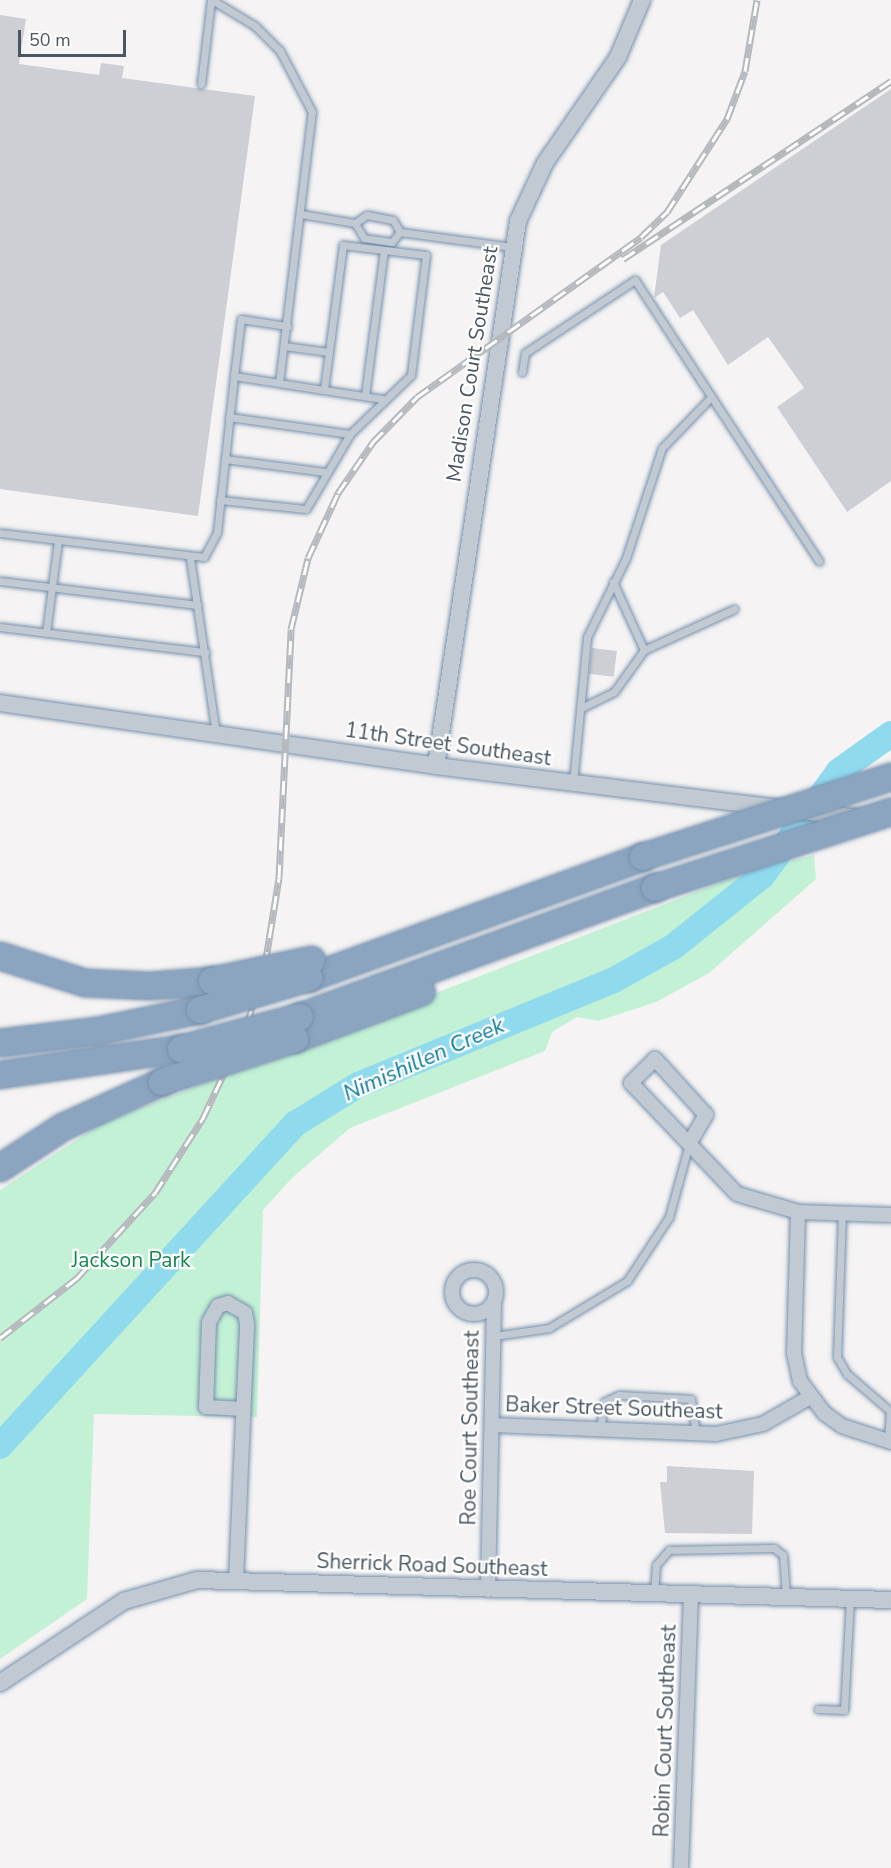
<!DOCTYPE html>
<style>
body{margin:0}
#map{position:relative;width:891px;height:1868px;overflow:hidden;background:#f5f3f3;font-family:"Nunito Sans",sans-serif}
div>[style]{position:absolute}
.green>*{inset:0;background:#c3f1d5}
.river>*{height:26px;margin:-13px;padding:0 13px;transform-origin:13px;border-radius:13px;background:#90daee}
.building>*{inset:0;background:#cdcfd5;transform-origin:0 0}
.roads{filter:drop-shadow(0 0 2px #7690ad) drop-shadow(0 0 2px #7690ad)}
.service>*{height:7px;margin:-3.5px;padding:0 3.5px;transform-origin:3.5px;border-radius:3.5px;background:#c1cad2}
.minor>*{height:14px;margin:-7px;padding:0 7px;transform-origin:7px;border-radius:7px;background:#c1cad2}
.minor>.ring{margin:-7px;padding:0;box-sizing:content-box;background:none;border:14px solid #c1cad2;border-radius:50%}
.tertiary>*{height:16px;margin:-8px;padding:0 8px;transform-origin:8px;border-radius:8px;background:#c1cad2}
.motorway>*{height:26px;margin:-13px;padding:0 13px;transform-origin:13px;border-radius:13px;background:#8ba5c1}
.rail>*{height:7px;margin-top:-3.5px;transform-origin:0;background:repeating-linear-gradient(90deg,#fff 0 14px,#b5b8bd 0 28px);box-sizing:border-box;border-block:2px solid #b5b8bd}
.bridges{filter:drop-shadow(0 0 2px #7690ad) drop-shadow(0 0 2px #7690ad)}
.motorway-bridge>*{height:26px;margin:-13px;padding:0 13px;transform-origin:13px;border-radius:13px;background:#8ba5c1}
span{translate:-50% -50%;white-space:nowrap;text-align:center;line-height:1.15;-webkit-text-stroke:4.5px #fff;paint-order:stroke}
.street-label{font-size:21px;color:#4a5661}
.park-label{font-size:21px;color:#17864f}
.water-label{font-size:22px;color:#0c7c9b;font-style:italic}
.scale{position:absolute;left:18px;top:30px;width:108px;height:27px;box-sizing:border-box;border:3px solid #4a5661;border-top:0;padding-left:8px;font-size:18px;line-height:21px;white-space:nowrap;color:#4a5661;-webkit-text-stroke:4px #fff;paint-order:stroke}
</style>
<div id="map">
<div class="green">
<i style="clip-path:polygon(814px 855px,816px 879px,709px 973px,656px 1002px,598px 1021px,577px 1017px,552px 1032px,545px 1051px,350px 1128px,292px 1178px,263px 1210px,257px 1417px,94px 1414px,87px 1599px,0 1659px,0 1190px,102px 1123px,750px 871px)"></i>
</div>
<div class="river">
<i style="left:0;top:1446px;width:437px;rotate:-47.5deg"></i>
<i style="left:295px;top:1124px;width:74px;rotate:-31.8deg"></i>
<i style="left:358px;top:1085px;width:274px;rotate:-22.3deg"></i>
<i style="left:612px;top:981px;width:70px;rotate:-29.1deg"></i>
<i style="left:673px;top:947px;width:114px;rotate:-38.6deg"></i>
<i style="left:762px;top:876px;width:130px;rotate:-53.7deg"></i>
<i style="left:839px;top:771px;width:64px;rotate:-35.4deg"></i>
</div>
<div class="building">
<i style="clip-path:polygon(0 15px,26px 19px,19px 64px,99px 75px,101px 63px,124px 66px,122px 78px,255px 96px,198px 516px,0 489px)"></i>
<i style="clip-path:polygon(891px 89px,891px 481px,847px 512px,777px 407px,804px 388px,768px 337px,728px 365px,693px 310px,680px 318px,663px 292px,654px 298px,661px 245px)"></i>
<i style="left:592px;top:648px;width:25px;height:26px;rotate:7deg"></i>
<i style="clip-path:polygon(667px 1466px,754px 1471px,752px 1534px,665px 1533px,660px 1482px,667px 1482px)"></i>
</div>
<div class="roads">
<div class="service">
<i style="left:201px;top:84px;width:85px;rotate:-83.2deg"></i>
<i style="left:301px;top:214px;width:55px;rotate:9.5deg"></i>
<i style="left:400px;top:232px;width:13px;rotate:129deg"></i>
<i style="left:392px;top:242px;width:28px;rotate:-172deg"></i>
<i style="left:364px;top:238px;width:17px;rotate:-121deg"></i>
<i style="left:355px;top:223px;width:14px;rotate:-34deg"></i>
<i style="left:367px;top:215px;width:26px;rotate:11deg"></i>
<i style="left:393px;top:220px;width:14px;rotate:60deg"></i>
<i style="left:400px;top:232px;width:113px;rotate:7.6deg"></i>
<i style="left:284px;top:346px;width:45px;rotate:7.6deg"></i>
<i style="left:522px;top:372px;width:19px;rotate:-81deg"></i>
<i style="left:525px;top:353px;width:132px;rotate:-33.6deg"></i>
<i style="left:635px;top:280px;width:336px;rotate:56.8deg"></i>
<i style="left:234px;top:376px;width:57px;rotate:-83deg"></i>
<i style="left:241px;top:319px;width:47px;rotate:8.7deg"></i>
<i style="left:324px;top:390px;width:59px;rotate:8.8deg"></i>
<i style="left:365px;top:396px;width:147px;rotate:-82.6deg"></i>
<i style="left:229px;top:417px;width:122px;rotate:8deg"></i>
<i style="left:225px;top:459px;width:101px;rotate:7.4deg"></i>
<i style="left:220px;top:500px;width:86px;rotate:6deg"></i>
<i style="left:306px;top:509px;width:87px;rotate:-59.6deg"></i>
<i style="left:350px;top:434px;width:85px;rotate:-44deg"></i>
<i style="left:411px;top:375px;width:121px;rotate:-82.9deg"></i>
<i style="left:426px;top:255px;width:84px;rotate:-173.1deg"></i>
<i style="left:343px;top:245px;width:146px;rotate:97.5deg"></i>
<i style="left:324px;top:390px;width:46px;rotate:-171.2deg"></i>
<i style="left:0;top:533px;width:205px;rotate:6.7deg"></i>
<i style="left:204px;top:557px;width:27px;rotate:-62deg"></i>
<i style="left:217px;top:533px;width:158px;rotate:-83.8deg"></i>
<i style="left:234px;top:376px;width:46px;rotate:8.8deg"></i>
<i style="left:279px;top:383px;width:273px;rotate:-83.1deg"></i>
<i style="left:312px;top:112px;width:69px;rotate:-117.7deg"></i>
<i style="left:280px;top:51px;width:35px;rotate:-135deg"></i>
<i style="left:255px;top:26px;width:50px;rotate:-148.8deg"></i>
<i style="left:190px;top:558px;width:178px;rotate:81.6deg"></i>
<i style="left:0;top:581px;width:199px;rotate:6.9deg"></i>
<i style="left:613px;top:582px;width:75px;rotate:65.5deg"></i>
<i style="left:0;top:627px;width:207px;rotate:7deg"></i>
<i style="left:46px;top:633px;width:93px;rotate:-82.6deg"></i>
<i style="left:583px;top:707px;width:34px;rotate:-26deg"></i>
<i style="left:614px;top:692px;width:52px;rotate:-54.5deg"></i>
<i style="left:644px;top:650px;width:99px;rotate:-24.5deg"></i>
<i style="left:573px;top:783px;width:147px;rotate:-84.5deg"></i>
<i style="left:587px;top:637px;width:88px;rotate:-63.7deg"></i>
<i style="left:626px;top:558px;width:116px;rotate:-71.9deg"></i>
<i style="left:662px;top:448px;width:71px;rotate:-46.1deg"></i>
<i style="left:842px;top:1214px;width:143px;rotate:92deg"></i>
<i style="left:837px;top:1357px;width:20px;rotate:60deg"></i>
<i style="left:847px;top:1374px;width:57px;rotate:40.7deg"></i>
<i style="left:890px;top:1411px;width:30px;rotate:94deg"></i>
<i style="left:494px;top:1336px;width:56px;rotate:-8.3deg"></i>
<i style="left:549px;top:1328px;width:91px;rotate:-31.1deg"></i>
<i style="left:627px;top:1281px;width:77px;rotate:-56.7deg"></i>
<i style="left:669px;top:1217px;width:76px;rotate:-74.7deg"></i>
<i style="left:600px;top:1430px;width:28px;rotate:-82deg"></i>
<i style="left:604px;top:1402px;width:17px;rotate:-25deg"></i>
<i style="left:619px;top:1395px;width:72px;rotate:3.2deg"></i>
<i style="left:691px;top:1399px;width:36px;rotate:82deg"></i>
<i style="left:654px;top:1594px;width:29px;rotate:-86deg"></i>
<i style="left:656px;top:1565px;width:20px;rotate:-49deg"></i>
<i style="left:669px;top:1550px;width:105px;rotate:-1.1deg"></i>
<i style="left:774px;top:1548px;width:11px;rotate:38deg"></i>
<i style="left:783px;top:1555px;width:41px;rotate:85.8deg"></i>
<i style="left:818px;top:1709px;width:26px;rotate:2deg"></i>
<i style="left:844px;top:1710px;width:111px;rotate:-86.9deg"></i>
</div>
<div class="minor">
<i style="left:689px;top:1144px;width:34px;rotate:-60deg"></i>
<i style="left:706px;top:1115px;width:76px;rotate:-132.3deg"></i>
<i style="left:655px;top:1059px;width:34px;rotate:135deg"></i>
<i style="left:631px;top:1083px;width:153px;rotate:46.3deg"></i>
<i style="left:737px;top:1194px;width:64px;rotate:16.4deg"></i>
<i style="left:798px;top:1212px;width:93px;rotate:1.8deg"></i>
<i style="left:798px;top:1212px;width:141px;rotate:91.6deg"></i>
<i style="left:794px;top:1353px;width:29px;rotate:78deg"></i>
<i style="left:800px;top:1381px;width:40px;rotate:53deg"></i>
<i style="left:824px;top:1413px;width:22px;rotate:36deg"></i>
<i style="left:842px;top:1426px;width:52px;rotate:18.1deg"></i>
<i class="ring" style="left:452px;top:1270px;width:30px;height:30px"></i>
<i style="left:493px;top:1425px;width:223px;rotate:2.3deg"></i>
<i style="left:716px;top:1434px;width:48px;rotate:-12deg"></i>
<i style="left:763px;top:1424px;width:54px;rotate:-29.9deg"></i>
<i style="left:236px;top:1580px;width:256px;rotate:-87.5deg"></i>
<i style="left:247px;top:1324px;width:11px;rotate:-100deg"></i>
<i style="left:245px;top:1313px;width:20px;rotate:-150deg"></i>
<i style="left:228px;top:1303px;width:10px;rotate:163deg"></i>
<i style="left:218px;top:1306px;width:18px;rotate:119deg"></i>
<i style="left:209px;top:1322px;width:85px;rotate:92deg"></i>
<i style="left:206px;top:1407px;width:37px;rotate:3deg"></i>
<i style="left:488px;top:1590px;width:287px;rotate:-88.8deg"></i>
<i style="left:681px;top:1868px;width:273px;rotate:-87.9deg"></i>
</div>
<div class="tertiary">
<i style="left:0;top:703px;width:441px;rotate:8.2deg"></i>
<i style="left:436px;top:766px;width:428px;rotate:7deg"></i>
<i style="left:436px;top:766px;width:551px;rotate:-81.44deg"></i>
<i style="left:518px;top:221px;width:64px;rotate:-65deg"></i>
<i style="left:545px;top:163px;width:129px;rotate:-55.4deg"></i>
<i style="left:618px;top:57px;width:62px;rotate:-67.2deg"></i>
<i style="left:0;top:1683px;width:149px;rotate:-33.5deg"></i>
<i style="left:124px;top:1601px;width:76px;rotate:-16deg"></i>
<i style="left:197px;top:1580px;width:694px;rotate:1.65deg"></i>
</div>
<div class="motorway">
<i style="left:0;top:956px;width:89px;rotate:17.6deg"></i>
<i style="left:85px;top:983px;width:65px;rotate:2.6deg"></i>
<i style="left:150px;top:986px;width:62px;rotate:-4.6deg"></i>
<i style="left:309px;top:978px;width:355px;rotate:-19.9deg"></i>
<i style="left:300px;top:1017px;width:378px;rotate:-20deg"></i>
<i style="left:295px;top:1039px;width:135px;rotate:-20.3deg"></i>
<i style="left:0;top:1043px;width:99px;rotate:-7deg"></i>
<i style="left:98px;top:1031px;width:104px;rotate:-11.6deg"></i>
<i style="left:0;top:1075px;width:183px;rotate:-8.2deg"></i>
<i style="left:0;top:1168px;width:75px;rotate:-33.1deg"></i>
<i style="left:63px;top:1127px;width:109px;rotate:-24.4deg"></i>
</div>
</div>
<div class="rail">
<i style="left:623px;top:259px;width:322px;rotate:-33.6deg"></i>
<i style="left:0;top:1338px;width:98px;rotate:-37.9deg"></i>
<i style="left:77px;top:1278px;width:115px;rotate:-47.5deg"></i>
<i style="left:155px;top:1193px;width:89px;rotate:-57.4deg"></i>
<i style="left:203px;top:1118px;width:104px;rotate:-64.9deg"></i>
<i style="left:247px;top:1024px;width:62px;rotate:-73deg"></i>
<i style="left:265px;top:965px;width:88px;rotate:-80.9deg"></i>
<i style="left:279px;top:878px;width:249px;rotate:-87.2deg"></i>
<i style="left:291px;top:629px;width:73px;rotate:-76.5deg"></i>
<i style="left:308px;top:558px;width:72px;rotate:-65.2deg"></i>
<i style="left:338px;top:493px;width:62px;rotate:-55.5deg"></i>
<i style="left:373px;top:442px;width:63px;rotate:-45.6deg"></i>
<i style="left:417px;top:397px;width:275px;rotate:-35.5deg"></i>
<i style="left:641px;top:237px;width:36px;rotate:-44deg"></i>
<i style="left:667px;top:212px;width:111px;rotate:-57.2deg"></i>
<i style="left:727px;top:119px;width:51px;rotate:-69.4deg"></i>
<i style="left:745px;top:71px;width:72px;rotate:-80.4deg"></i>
</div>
<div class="bridges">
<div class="motorway-bridge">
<i style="left:643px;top:857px;width:261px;rotate:-17.9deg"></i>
<i style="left:655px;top:888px;width:248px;rotate:-17.9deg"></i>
<i style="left:212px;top:981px;width:102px;rotate:-11.9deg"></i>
<i style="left:200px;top:1010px;width:114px;rotate:-16.4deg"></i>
<i style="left:181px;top:1049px;width:123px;rotate:-15.1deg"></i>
<i style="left:162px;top:1082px;width:140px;rotate:-17.9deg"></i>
</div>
</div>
<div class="street-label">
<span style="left:472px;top:364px;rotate:-81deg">Madison Court Southeast</span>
<span style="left:448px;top:744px;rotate:8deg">11th Street Southeast</span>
<span style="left:614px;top:1408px;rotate:2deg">Baker Street Southeast</span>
<span style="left:470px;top:1428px;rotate:-89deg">Roe Court Southeast</span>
<span style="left:432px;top:1565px;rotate:2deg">Sherrick Road Southeast</span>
<span style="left:665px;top:1731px;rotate:-88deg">Robin Court Southeast</span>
</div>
<div class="park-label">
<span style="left:131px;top:1260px">Jackson Park</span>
</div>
<div class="water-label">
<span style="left:424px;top:1060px;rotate:-24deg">Nimishillen Creek</span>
</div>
<div class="scale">50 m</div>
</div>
